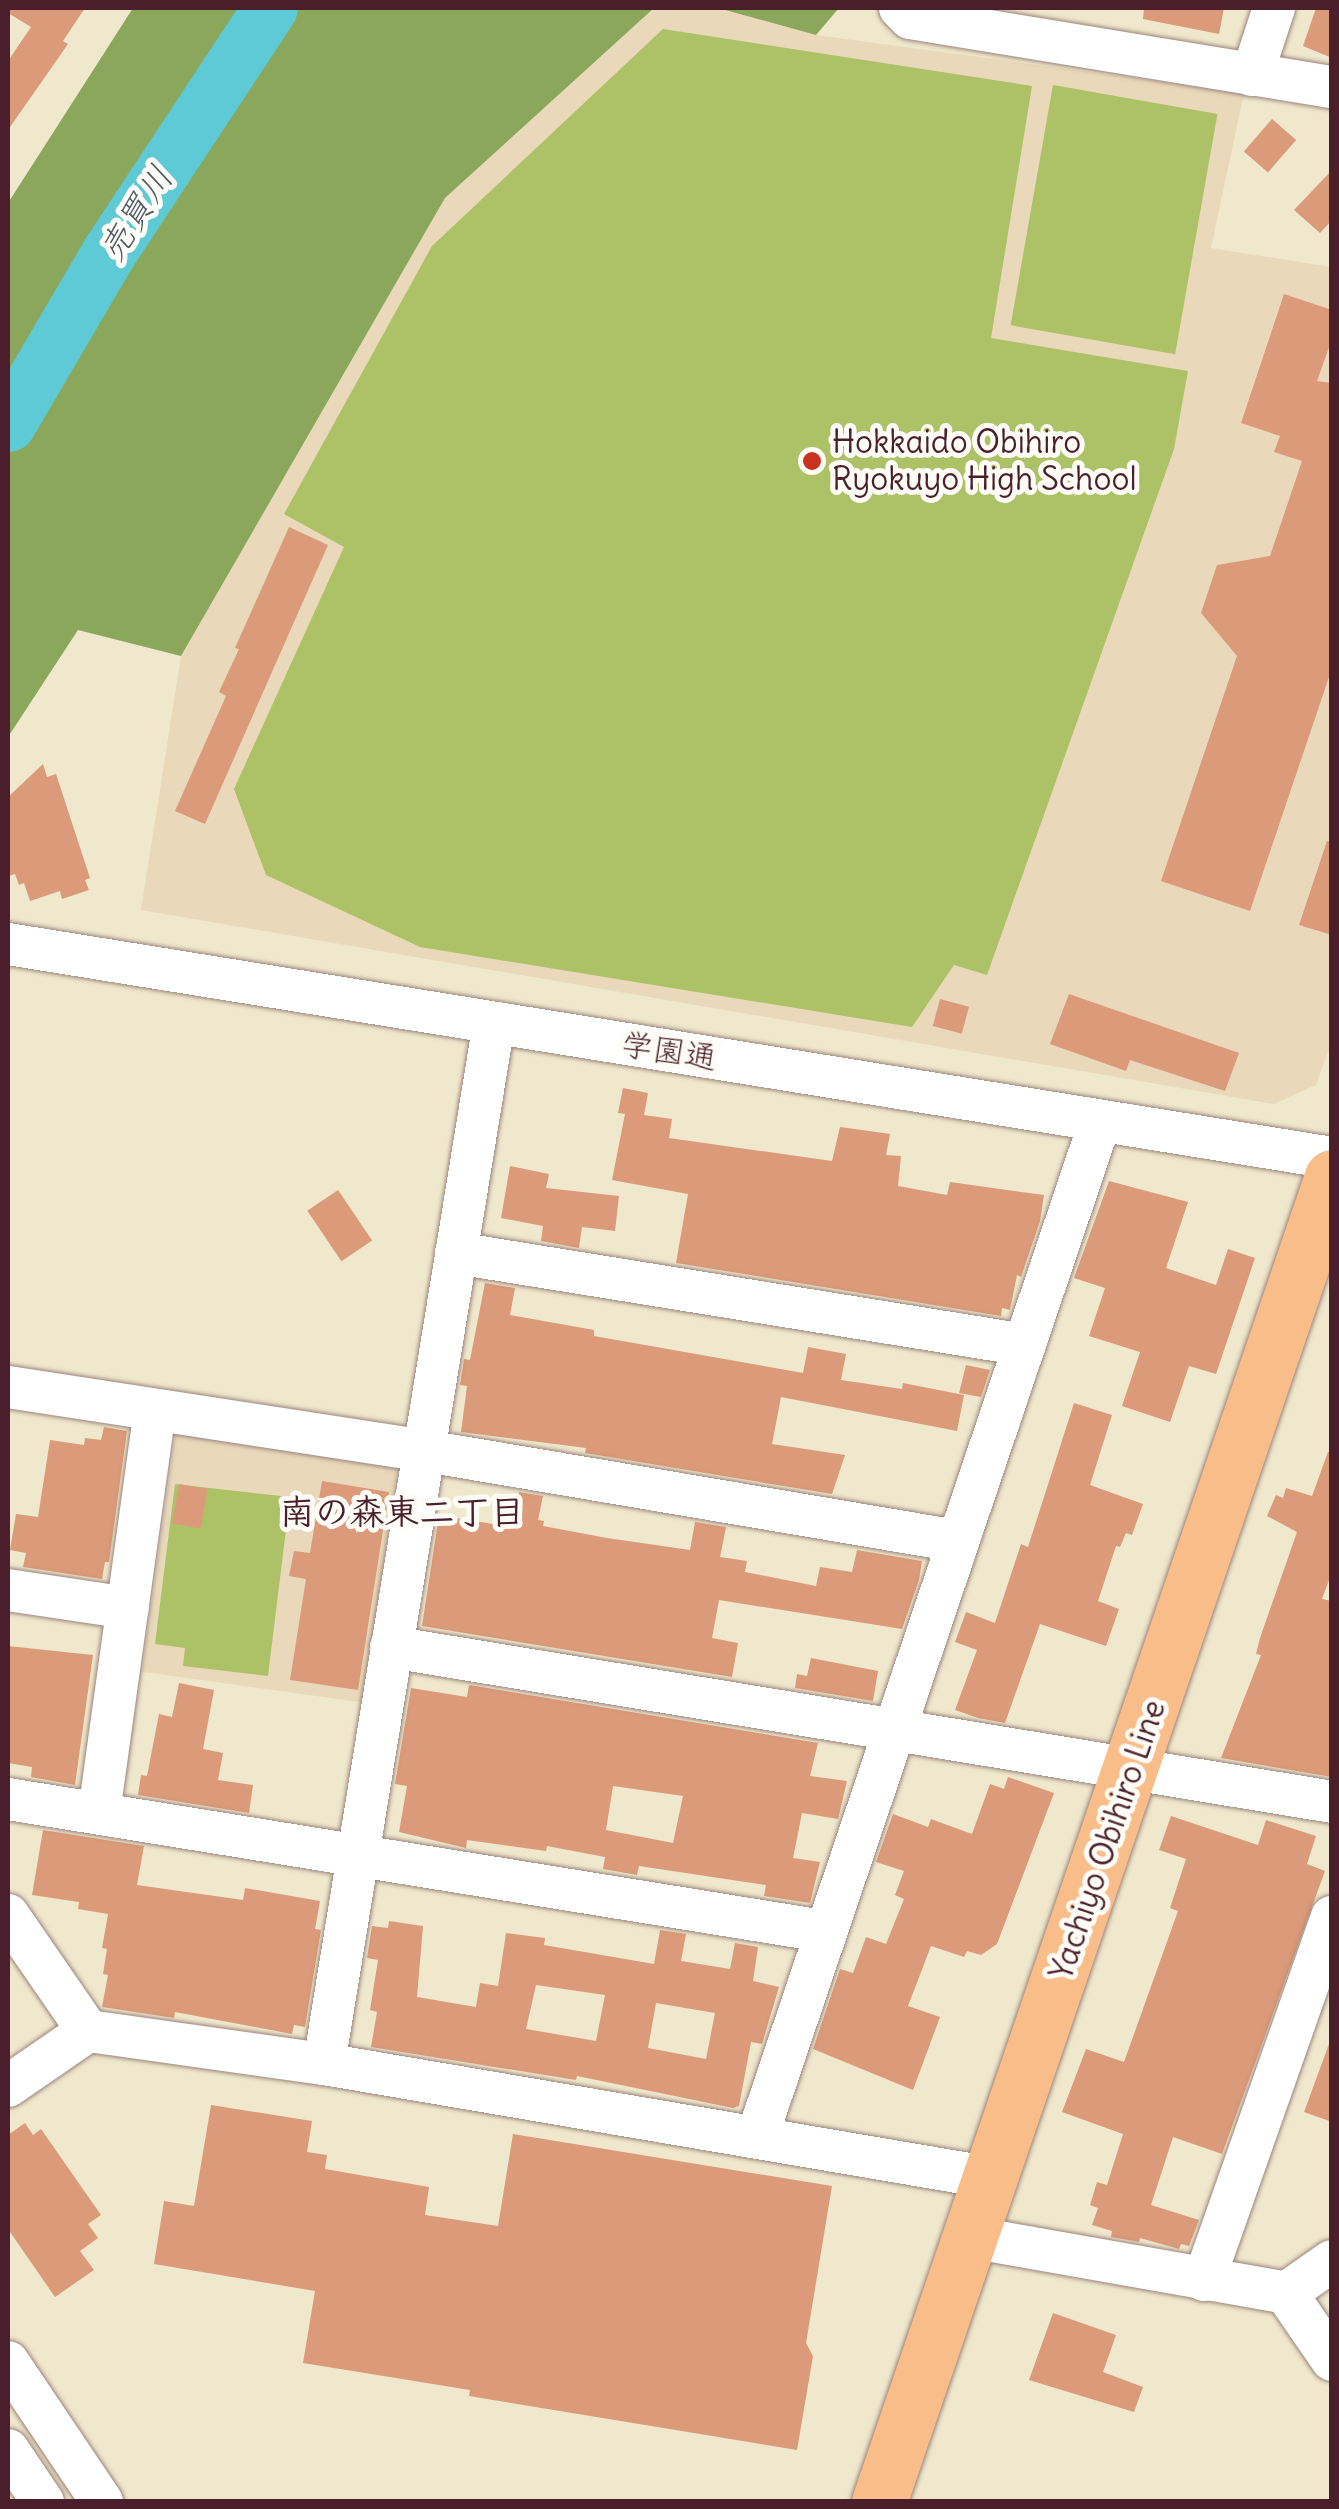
<!DOCTYPE html>
<meta charset="utf-8">
<style>
body{margin:0}
#map{position:relative;width:1339px;height:2509px;overflow:hidden;background:#efe8cd;font-family:Delius,"Klee One",sans-serif}
div>[style]{position:absolute}
.built>*{inset:0;background:#e9d9ba;transform-origin:0 0}
.green>*{inset:0;background:#adc166;transform-origin:0 0}
.forest>*{inset:0;background:#8aa75b}
.river>*{height:55px;margin:-27.5px;padding:0 27.5px;transform-origin:27.5px;border-radius:27.5px;background:#5dcad5}
.building>*{inset:0;background:#db9a79;transform-origin:0 0}
.roads{filter:drop-shadow(0 0 2px #9c847c) drop-shadow(0 0 2px #9c847c)}
.minor>*{height:42px;margin:-21px;padding:0 21px;transform-origin:21px;border-radius:21px;background:#fff}
.major>*{height:55px;margin:-27.5px;padding:0 27.5px;transform-origin:27.5px;border-radius:27.5px;background:#f8bd89}
.dots>*{width:28px;height:28px;translate:-50% -50%;box-sizing:border-box;border:5px solid #fdfcf7;border-radius:50%}
span{translate:-50% -50%;white-space:nowrap;text-align:center;line-height:1.15;-webkit-text-stroke:10px #fdfcf7;paint-order:stroke}
.poi-label{font-size:32px;color:#4a1f2b}
.left{translate:0 -50%;text-align:left}
.street-label{font-size:32px;color:#4a1f2b}
.water-label{font-size:35px;color:#515b66;font-style:italic}
.neighbourhood-label{font-size:35px;color:#4a1f2b;font-weight:700}
.frame{position:absolute;inset:0;border:10px solid #4a1f2b;pointer-events:none}
</style>
<div id="map">
<div class="built">
<i style="clip-path:polygon(654px 8px,718px 8px,816px 35px,1244px 93px,1211px 248px,1331px 267px,1332px 1041px,1316px 1085px,1274px 1104px,141px 910px,181px 656px,445px 198px)"></i>
<i style="left:176px;top:1431px;width:224px;height:243px;rotate:8deg"></i>
</div>
<div class="green">
<i style="clip-path:polygon(663px 29px,1032px 86px,991px 338px,1188px 371px,1174px 449px,987px 975px,954px 965px,912px 1027px,420px 947px,266px 875px,234px 789px,344px 547px,284px 514px,432px 246px)"></i>
<i style="left:1053px;top:85px;width:167px;height:244px;rotate:10deg"></i>
<i style="clip-path:polygon(175px 1484px,290px 1497px,268px 1676px,183px 1666px,185px 1648px,155px 1644px)"></i>
</div>
<div class="forest">
<i style="clip-path:polygon(133px 8px,654px 8px,445px 198px,181px 656px,78px 630px,8px 737px,8px 203px)"></i>
<i style="clip-path:polygon(718px 8px,839px 8px,816px 35px)"></i>
</div>
<div class="river">
<i style="left:8px;top:424px;width:199px;rotate:-59.6deg"></i>
<i style="left:109px;top:252px;width:292px;rotate:-56.6deg"></i>
</div>
<div class="building">
<i style="clip-path:polygon(8px 8px,85px 8px,63px 41px,68px 44px,8px 130px,8px 61px,31px 27px,8px 13px)"></i>
<i style="clip-path:polygon(1144px 8px,1224px 8px,1219px 34px,1143px 19px)"></i>
<i style="clip-path:polygon(1316px 8px,1332px 8px,1332px 58px,1303px 46px)"></i>
<i style="left:1272px;top:119px;width:32px;height:43px;rotate:41deg"></i>
<i style="clip-path:polygon(1332px 170px,1332px 220px,1320px 233px,1294px 210px)"></i>
<i style="clip-path:polygon(1284px 294px,1332px 310px,1332px 339px,1317px 381px,1332px 383px,1332px 668px,1250px 911px,1161px 881px,1237px 656px,1201px 613px,1217px 565px,1270px 556px,1302px 461px,1274px 452px,1280px 436px,1241px 423px)"></i>
<i style="clip-path:polygon(289px 527px,328px 545px,205px 824px,175px 811px,226px 696px,219px 692px,239px 649px,235px 648px)"></i>
<i style="clip-path:polygon(43px 764px,47px 777px,56px 774px,90px 878px,85px 880px,89px 890px,62px 899px,60px 891px,30px 901px,24px 883px,19px 885px,15px 874px,8px 876px,8px 797px)"></i>
<i style="clip-path:polygon(1327px 841px,1332px 842px,1332px 935px,1299px 925px)"></i>
<i style="clip-path:polygon(1069px 994px,1239px 1053px,1225px 1091px,1130px 1060px,1126px 1071px,1050px 1044px)"></i>
<i style="left:940px;top:999px;width:30px;height:28px;rotate:15deg"></i>
<i style="clip-path:polygon(623px 1088px,648px 1093px,644px 1115px,672px 1119px,669px 1138px,832px 1161px,840px 1127px,862px 1130px,890px 1134px,886px 1155px,901px 1156px,898px 1186px,947px 1195px,950px 1182px,1044px 1195px,1040px 1221px,1021px 1277px,1017px 1275px,1010px 1310px,1002px 1308px,1001px 1316px,676px 1263px,688px 1194px,612px 1180px,625px 1114px,618px 1113px)"></i>
<i style="clip-path:polygon(510px 1166px,549px 1174px,546px 1188px,619px 1196px,615px 1231px,582px 1227px,579px 1248px,541px 1241px,543px 1226px,501px 1218px)"></i>
<i style="clip-path:polygon(1109px 1181px,1188px 1202px,1166px 1268px,1216px 1285px,1228px 1249px,1255px 1258px,1216px 1374px,1189px 1366px,1170px 1422px,1122px 1406px,1140px 1352px,1089px 1336px,1105px 1288px,1074px 1278px)"></i>
<i style="left:338px;top:1190px;width:61px;height:37px;rotate:56deg"></i>
<i style="clip-path:polygon(485px 1283px,515px 1288px,510px 1315px,594px 1330px,594px 1336px,803px 1373px,808px 1347px,846px 1354px,841px 1380px,902px 1389px,903px 1383px,964px 1395px,957px 1431px,781px 1397px,772px 1444px,845px 1455px,832px 1494px,585px 1453px,586px 1448px,461px 1432px,467px 1386px,460px 1385px,464px 1359px,470px 1360px)"></i>
<i style="clip-path:polygon(966px 1365px,990px 1370px,981px 1397px,959px 1393px)"></i>
<i style="clip-path:polygon(1074px 1403px,1112px 1415px,1090px 1485px,1143px 1504px,1132px 1535px,1126px 1533px,1120px 1547px,1116px 1546px,1098px 1601px,1119px 1609px,1106px 1646px,1040px 1624px,1005px 1723px,978px 1718px,955px 1710px,977px 1650px,955px 1642px,966px 1612px,995px 1623px,1021px 1544px,1028px 1547px)"></i>
<i style="clip-path:polygon(104px 1427px,127px 1431px,109px 1562px,105px 1562px,102px 1579px,23px 1567px,26px 1553px,10px 1550px,16px 1514px,38px 1517px,50px 1440px,84px 1445px,85px 1438px,101px 1440px)"></i>
<i style="clip-path:polygon(1328px 1452px,1332px 1453px,1332px 1572px,1322px 1599px,1332px 1601px,1332px 1777px,1221px 1758px,1261px 1655px,1256px 1654px,1260px 1638px,1297px 1532px,1267px 1516px,1276px 1495px,1283px 1498px,1286px 1488px,1312px 1496px)"></i>
<i style="clip-path:polygon(322px 1481px,389px 1492px,358px 1690px,290px 1680px,306px 1579px,289px 1576px,294px 1551px,310px 1553px)"></i>
<i style="left:179px;top:1484px;width:29px;height:40px;rotate:10deg"></i>
<i style="clip-path:polygon(519px 1492px,543px 1496px,538px 1520px,544px 1521px,543px 1526px,607px 1538px,690px 1550px,695px 1522px,726px 1527px,720px 1557px,747px 1561px,745px 1572px,816px 1586px,820px 1567px,852px 1572px,857px 1550px,922px 1561px,919px 1580px,902px 1629px,719px 1600px,712px 1638px,738px 1643px,732px 1677px,422px 1626px,439px 1515px,511px 1527px)"></i>
<i style="clip-path:polygon(8px 1646px,93px 1655px,75px 1785px,31px 1777px,32px 1767px,8px 1763px)"></i>
<i style="clip-path:polygon(811px 1658px,878px 1671px,873px 1701px,795px 1688px,797px 1674px,807px 1676px)"></i>
<i style="clip-path:polygon(179px 1683px,214px 1690px,203px 1749px,223px 1753px,218px 1780px,253px 1785px,249px 1813px,138px 1795px,141px 1775px,147px 1776px,159px 1714px,172px 1717px)"></i>
<i style="clip-path:polygon(evenodd,469px 1685px,818px 1743px,810px 1776px,847px 1781px,838px 1819px,802px 1813px,793px 1858px,820px 1862px,810px 1903px,764px 1896px,766px 1885px,639px 1866px,637px 1875px,603px 1869px,605px 1857px,547px 1846px,546px 1851px,467px 1840px,466px 1848px,399px 1832px,407px 1786px,395px 1784px,411px 1688px,467px 1697px,469px 1685px,613px 1786px,683px 1796px,673px 1843px,606px 1830px,613px 1786px)"></i>
<i style="clip-path:polygon(1008px 1777px,1054px 1793px,997px 1944px,981px 1955px,967px 1951px,964px 1957px,931px 1946px,908px 2006px,940px 2017px,913px 2090px,813px 2049px,840px 1969px,853px 1973px,866px 1937px,886px 1944px,904px 1899px,895px 1895px,904px 1871px,876px 1862px,893px 1814px,928px 1827px,931px 1819px,972px 1834px,990px 1784px,1004px 1789px)"></i>
<i style="clip-path:polygon(1171px 1816px,1258px 1845px,1266px 1820px,1316px 1836px,1307px 1864px,1325px 1871px,1222px 2154px,1173px 2137px,1151px 2205px,1199px 2220px,1189px 2246px,1181px 2244px,1179px 2249px,1140px 2238px,1139px 2242px,1111px 2237px,1112px 2231px,1092px 2225px,1098px 2208px,1090px 2205px,1097px 2182px,1107px 2185px,1123px 2134px,1062px 2112px,1086px 2049px,1124px 2062px,1178px 1911px,1170px 1908px,1186px 1859px,1159px 1850px)"></i>
<i style="clip-path:polygon(43px 1830px,144px 1846px,137px 1885px,243px 1900px,245px 1888px,320px 1901px,315px 1929px,321px 1930px,305px 2027px,294px 2025px,292px 2034px,175px 2012px,174px 2018px,102px 2007px,108px 1975px,103px 1974px,107px 1949px,102px 1948px,108px 1914px,78px 1909px,79px 1902px,32px 1895px)"></i>
<i style="clip-path:polygon(evenodd,389px 1921px,423px 1926px,417px 1997px,476px 2007px,480px 1983px,498px 1986px,506px 1933px,545px 1938px,544px 1945px,654px 1964px,660px 1930px,686px 1934px,681px 1961px,730px 1969px,735px 1943px,758px 1947px,753px 1981px,779px 1987px,762px 2044px,751px 2042px,739px 2106px,733px 2108px,577px 2076px,576px 2080px,371px 2047px,377px 2012px,370px 2010px,378px 1960px,367px 1958px,372px 1926px,388px 1928px,389px 1921px,536px 1985px,605px 1995px,596px 2041px,526px 2029px,536px 1985px,389px 1921px,656px 2003px,715px 2013px,706px 2059px,648px 2048px,656px 2003px)"></i>
<i style="clip-path:polygon(1329px 2044px,1332px 2045px,1332px 2122px,1304px 2112px)"></i>
<i style="clip-path:polygon(211px 2105px,312px 2121px,307px 2152px,327px 2155px,325px 2169px,429px 2187px,425px 2215px,498px 2226px,513px 2134px,832px 2186px,806px 2343px,813px 2356px,797px 2450px,469px 2396px,470px 2390px,303px 2363px,315px 2291px,154px 2264px,164px 2201px,194px 2206px)"></i>
<i style="clip-path:polygon(25px 2123px,33px 2135px,41px 2129px,101px 2215px,88px 2224px,98px 2238px,80px 2251px,94px 2270px,55px 2297px,8px 2229px,8px 2135px)"></i>
<i style="clip-path:polygon(1053px 2313px,1116px 2335px,1103px 2372px,1143px 2387px,1134px 2412px,1029px 2380px)"></i>
</div>
<div class="roads">
<div class="minor">
<i style="left:900px;top:8px;width:14px;rotate:45deg"></i>
<i style="left:910px;top:18px;width:428px;rotate:9.3deg"></i>
<i style="left:1252px;top:75px;width:71px;rotate:-71.8deg"></i>
<i style="left:8px;top:944px;width:1341px;rotate:9.18deg"></i>
<i style="left:456px;top:1253px;width:576px;rotate:9.18deg"></i>
<i style="left:8px;top:1387px;width:423px;rotate:8.7deg"></i>
<i style="left:426px;top:1451px;width:539px;rotate:9.62deg"></i>
<i style="left:8px;top:1590px;width:121px;rotate:8.5deg"></i>
<i style="left:391px;top:1647px;width:954px;rotate:9.35deg"></i>
<i style="left:8px;top:1799px;width:826px;rotate:9.2deg"></i>
<i style="left:99px;top:1813px;width:405px;rotate:-82.1deg"></i>
<i style="left:8px;top:1915px;width:141px;rotate:55.4deg"></i>
<i style="left:324px;top:2064px;width:1055px;rotate:-80.73deg"></i>
<i style="left:8px;top:2086px;width:97px;rotate:-34.5deg"></i>
<i style="left:88px;top:2031px;width:238px;rotate:8deg"></i>
<i style="left:324px;top:2064px;width:678px;rotate:9.68deg"></i>
<i style="left:757px;top:2137px;width:1071px;rotate:-71.33deg"></i>
<i style="left:970px;top:2237px;width:321px;rotate:10deg"></i>
<i style="left:1286px;top:2293px;width:56px;rotate:-34.8deg"></i>
<i style="left:1204px;top:2280px;width:385px;rotate:-70.6deg"></i>
<i style="left:1286px;top:2293px;width:81px;rotate:55.5deg"></i>
<i style="left:8px;top:2362px;width:169px;rotate:56.1deg"></i>
<i style="left:8px;top:2450px;width:63px;rotate:56.1deg"></i>
</div>
<div class="major">
<i style="left:879px;top:2502px;width:1400px;rotate:-71.13deg"></i>
</div>
</div>
<div class="dots">
<i style="left:812px;top:461px;background:#c8321e"></i>
</div>
<div class="poi-label">
<span class="left" style="left:832px;top:461px">Hokkaido Obihiro<br>Ryokuyo High School</span>
</div>
<div class="street-label">
<span style="left:669px;top:1051px;rotate:9deg">学園通</span>
<span style="left:1108px;top:1840px;rotate:-71deg">Yachiyo Obihiro Line</span>
</div>
<div class="water-label">
<span style="left:135px;top:213px;rotate:-57deg">売買川</span>
</div>
<div class="neighbourhood-label">
<span style="left:402px;top:1511px">南の森東二丁目</span>
</div>
<div class="frame"></div>
</div>
